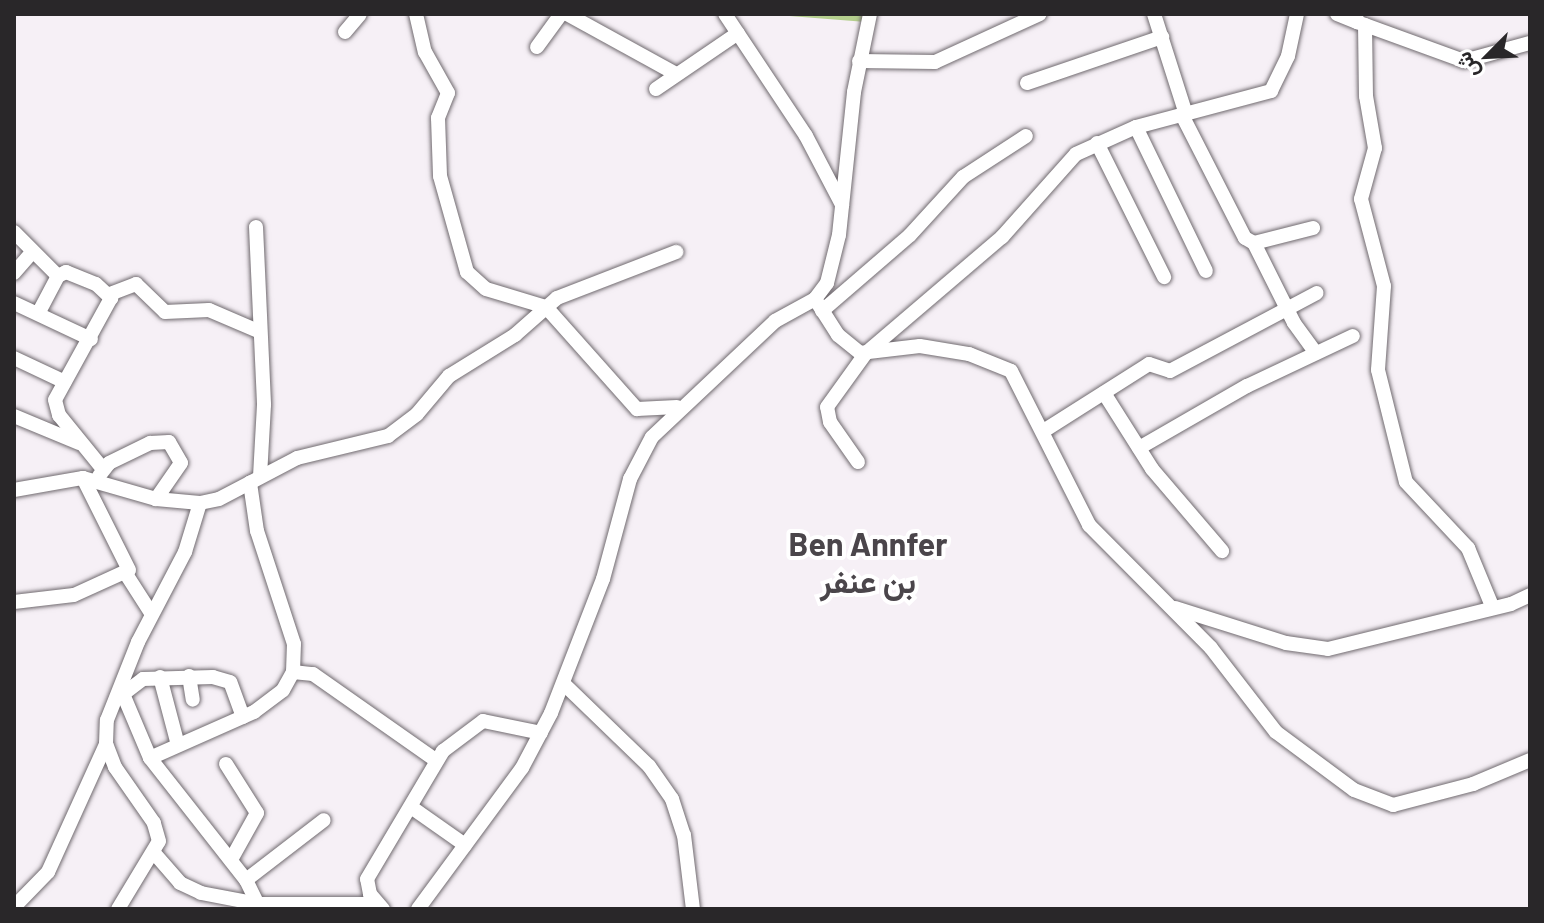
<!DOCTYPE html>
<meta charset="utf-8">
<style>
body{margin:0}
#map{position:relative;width:1544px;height:923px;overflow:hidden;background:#f6f0f6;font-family:Barlow,Vazirmatn,sans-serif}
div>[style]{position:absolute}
.green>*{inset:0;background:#b5cf8e}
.roads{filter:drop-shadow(0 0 2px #706a6f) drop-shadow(0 0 2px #706a6f)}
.minor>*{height:14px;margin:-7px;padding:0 7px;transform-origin:7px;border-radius:7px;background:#fff}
span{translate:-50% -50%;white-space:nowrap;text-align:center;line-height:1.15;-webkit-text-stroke:8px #fff;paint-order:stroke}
.quarter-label{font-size:32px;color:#4a454a;font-weight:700}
.frame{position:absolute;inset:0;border:16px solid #292729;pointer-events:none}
.north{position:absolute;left:1448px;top:16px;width:80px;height:80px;-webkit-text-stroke:6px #fff;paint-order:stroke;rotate:246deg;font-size:22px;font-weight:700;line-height:32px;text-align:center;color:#292729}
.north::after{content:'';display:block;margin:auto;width:28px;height:36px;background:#292729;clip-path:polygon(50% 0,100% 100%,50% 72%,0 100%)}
</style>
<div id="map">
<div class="green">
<i style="clip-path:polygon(764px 14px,869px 14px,866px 22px)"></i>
</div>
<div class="roads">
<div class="minor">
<i style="left:416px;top:14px;width:39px;rotate:77deg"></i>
<i style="left:425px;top:52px;width:47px;rotate:60.7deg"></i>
<i style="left:448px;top:93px;width:27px;rotate:112deg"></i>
<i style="left:438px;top:118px;width:58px;rotate:88deg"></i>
<i style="left:440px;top:176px;width:100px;rotate:74.3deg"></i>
<i style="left:467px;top:272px;width:25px;rotate:42deg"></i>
<i style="left:486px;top:289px;width:63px;rotate:16.7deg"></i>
<i style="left:546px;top:307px;width:137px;rotate:48.3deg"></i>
<i style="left:637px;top:409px;width:40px;rotate:-2.9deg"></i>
<i style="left:567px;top:14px;width:124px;rotate:28.8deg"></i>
<i style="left:725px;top:14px;width:146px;rotate:56.4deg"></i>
<i style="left:806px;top:136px;width:78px;rotate:62.4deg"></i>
<i style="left:1154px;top:14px;width:105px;rotate:72.3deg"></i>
<i style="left:1337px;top:14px;width:22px;rotate:22deg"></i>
<i style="left:1356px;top:14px;width:8px;rotate:83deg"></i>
<i style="left:1357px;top:22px;width:114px;rotate:20deg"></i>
<i style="left:1464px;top:61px;width:68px;rotate:-15.3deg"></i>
<i style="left:1365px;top:25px;width:71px;rotate:89.2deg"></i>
<i style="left:1366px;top:96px;width:53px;rotate:80.2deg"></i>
<i style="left:1375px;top:148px;width:53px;rotate:105.4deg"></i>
<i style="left:1361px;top:199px;width:90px;rotate:75.2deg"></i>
<i style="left:1384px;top:286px;width:84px;rotate:94.1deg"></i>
<i style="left:1378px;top:370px;width:115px;rotate:76deg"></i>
<i style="left:1406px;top:482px;width:91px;rotate:46.8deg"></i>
<i style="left:1468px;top:548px;width:63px;rotate:67.5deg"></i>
<i style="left:345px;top:32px;width:23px;rotate:-50deg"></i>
<i style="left:537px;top:47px;width:41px;rotate:-54deg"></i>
<i style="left:859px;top:61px;width:76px;rotate:0.8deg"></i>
<i style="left:935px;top:62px;width:115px;rotate:-24.6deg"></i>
<i style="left:1027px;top:83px;width:143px;rotate:-18.8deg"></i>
<i style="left:656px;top:89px;width:99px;rotate:-34.3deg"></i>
<i style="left:1182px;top:115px;width:138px;rotate:62.9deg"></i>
<i style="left:1245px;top:238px;width:10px;rotate:29deg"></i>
<i style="left:1254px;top:243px;width:61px;rotate:-14.3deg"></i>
<i style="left:1136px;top:127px;width:160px;rotate:64.1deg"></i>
<i style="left:1097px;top:143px;width:150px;rotate:63.4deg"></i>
<i style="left:256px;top:227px;width:178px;rotate:87.4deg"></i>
<i style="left:264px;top:405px;width:72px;rotate:93.2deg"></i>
<i style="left:14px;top:232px;width:62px;rotate:45deg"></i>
<i style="left:1254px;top:243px;width:89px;rotate:63.4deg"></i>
<i style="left:1294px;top:323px;width:37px;rotate:54deg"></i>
<i style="left:14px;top:273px;width:28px;rotate:-49deg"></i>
<i style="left:110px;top:294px;width:28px;rotate:-21deg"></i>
<i style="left:136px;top:284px;width:40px;rotate:44deg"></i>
<i style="left:165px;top:312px;width:44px;rotate:-2.6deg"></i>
<i style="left:209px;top:310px;width:53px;rotate:23.2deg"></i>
<i style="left:815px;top:299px;width:43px;rotate:57.4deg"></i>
<i style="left:838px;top:335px;width:28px;rotate:39deg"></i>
<i style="left:860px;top:353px;width:60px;rotate:-6.7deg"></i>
<i style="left:920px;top:346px;width:50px;rotate:9.3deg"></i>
<i style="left:969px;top:354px;width:45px;rotate:22deg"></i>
<i style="left:1011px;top:371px;width:173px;rotate:63.1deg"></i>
<i style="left:1089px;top:525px;width:173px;rotate:45.2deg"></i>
<i style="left:1211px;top:648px;width:106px;rotate:52.3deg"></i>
<i style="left:1276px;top:732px;width:97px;rotate:36.6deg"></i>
<i style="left:1354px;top:790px;width:42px;rotate:21deg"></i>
<i style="left:1393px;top:805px;width:83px;rotate:-14.7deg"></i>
<i style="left:1473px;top:784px;width:62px;rotate:-22.8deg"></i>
<i style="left:14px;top:303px;width:85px;rotate:25.1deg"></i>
<i style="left:822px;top:311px;width:116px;rotate:-40.8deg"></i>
<i style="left:910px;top:235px;width:79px;rotate:-47.6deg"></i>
<i style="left:963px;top:177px;width:75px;rotate:-33.1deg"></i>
<i style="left:39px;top:312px;width:41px;rotate:-62.2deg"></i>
<i style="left:58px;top:276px;width:9px;rotate:-27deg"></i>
<i style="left:66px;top:272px;width:32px;rotate:22deg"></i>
<i style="left:96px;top:284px;width:21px;rotate:43deg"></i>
<i style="left:111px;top:298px;width:116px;rotate:118.8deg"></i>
<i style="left:55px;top:400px;width:16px;rotate:75deg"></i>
<i style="left:59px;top:415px;width:68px;rotate:50.9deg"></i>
<i style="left:14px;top:358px;width:56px;rotate:25.2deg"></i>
<i style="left:1104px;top:393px;width:90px;rotate:57.7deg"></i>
<i style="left:1152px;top:469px;width:108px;rotate:49.5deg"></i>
<i style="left:14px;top:416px;width:70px;rotate:22.6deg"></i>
<i style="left:1045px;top:430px;width:123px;rotate:-32.4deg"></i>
<i style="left:1149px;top:364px;width:22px;rotate:18deg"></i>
<i style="left:1170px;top:371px;width:166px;rotate:-28deg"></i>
<i style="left:1139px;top:448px;width:125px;rotate:-29.9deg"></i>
<i style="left:1247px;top:386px;width:117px;rotate:-25.3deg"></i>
<i style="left:858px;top:462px;width:49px;rotate:-125deg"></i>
<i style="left:830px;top:422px;width:15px;rotate:-101deg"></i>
<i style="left:827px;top:407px;width:67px;rotate:-54.2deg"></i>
<i style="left:866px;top:353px;width:179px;rotate:-40.5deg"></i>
<i style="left:1002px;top:237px;width:111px;rotate:-48.3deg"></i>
<i style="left:1076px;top:154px;width:66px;rotate:-24.2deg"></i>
<i style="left:1136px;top:127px;width:140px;rotate:-14.9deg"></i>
<i style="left:1271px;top:91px;width:39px;rotate:-64deg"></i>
<i style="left:1288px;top:56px;width:43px;rotate:-77.9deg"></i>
<i style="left:99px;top:476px;width:16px;rotate:-52deg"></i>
<i style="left:109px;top:463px;width:46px;rotate:-26deg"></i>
<i style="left:150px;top:443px;width:19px;rotate:-3deg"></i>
<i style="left:169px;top:442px;width:24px;rotate:60deg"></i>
<i style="left:181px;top:463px;width:44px;rotate:124.8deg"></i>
<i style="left:14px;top:490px;width:70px;rotate:-9.9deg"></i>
<i style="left:83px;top:478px;width:76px;rotate:16deg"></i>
<i style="left:156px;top:499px;width:44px;rotate:5.2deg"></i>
<i style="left:200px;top:503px;width:19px;rotate:-12deg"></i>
<i style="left:219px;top:499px;width:88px;rotate:-27.7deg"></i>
<i style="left:297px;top:458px;width:94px;rotate:-13.6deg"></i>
<i style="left:388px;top:436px;width:36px;rotate:-37deg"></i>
<i style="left:417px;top:414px;width:50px;rotate:-49.9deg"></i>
<i style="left:449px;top:376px;width:78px;rotate:-31.8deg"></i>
<i style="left:515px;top:335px;width:56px;rotate:-41.4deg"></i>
<i style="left:557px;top:298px;width:128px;rotate:-21.1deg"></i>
<i style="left:126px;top:574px;width:46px;rotate:57.3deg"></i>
<i style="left:14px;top:602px;width:60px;rotate:-6.7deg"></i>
<i style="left:74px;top:595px;width:60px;rotate:-24.4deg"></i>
<i style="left:129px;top:570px;width:103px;rotate:-116.6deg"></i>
<i style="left:1175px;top:608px;width:116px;rotate:17.5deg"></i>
<i style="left:1286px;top:643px;width:42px;rotate:8.1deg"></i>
<i style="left:1328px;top:649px;width:188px;rotate:-13.8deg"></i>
<i style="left:1511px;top:604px;width:21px;rotate:-25deg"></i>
<i style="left:293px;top:672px;width:20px;rotate:6deg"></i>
<i style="left:313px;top:674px;width:151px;rotate:35.1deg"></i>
<i style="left:189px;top:676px;width:24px;rotate:81deg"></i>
<i style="left:160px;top:677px;width:70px;rotate:75.2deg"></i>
<i style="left:565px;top:685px;width:117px;rotate:44deg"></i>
<i style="left:649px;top:766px;width:40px;rotate:55.1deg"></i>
<i style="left:672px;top:799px;width:38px;rotate:72deg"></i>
<i style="left:684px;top:835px;width:75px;rotate:83.1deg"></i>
<i style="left:243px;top:717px;width:37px;rotate:-110deg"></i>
<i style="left:230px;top:682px;width:18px;rotate:-164deg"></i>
<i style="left:213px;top:677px;width:70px;rotate:178.4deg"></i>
<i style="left:143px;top:679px;width:25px;rotate:143deg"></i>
<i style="left:123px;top:694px;width:69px;rotate:67.1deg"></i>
<i style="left:150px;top:758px;width:155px;rotate:51.8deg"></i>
<i style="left:246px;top:880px;width:32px;rotate:64deg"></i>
<i style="left:150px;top:758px;width:114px;rotate:-23.9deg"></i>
<i style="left:254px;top:712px;width:36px;rotate:-37deg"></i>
<i style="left:283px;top:690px;width:21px;rotate:-61deg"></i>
<i style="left:293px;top:672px;width:28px;rotate:-88deg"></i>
<i style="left:294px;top:644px;width:119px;rotate:-108.1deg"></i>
<i style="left:257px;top:531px;width:49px;rotate:-98.3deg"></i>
<i style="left:226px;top:764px;width:58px;rotate:57.7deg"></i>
<i style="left:257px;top:813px;width:54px;rotate:119deg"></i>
<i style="left:411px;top:807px;width:66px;rotate:35.1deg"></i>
<i style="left:155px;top:854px;width:38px;rotate:49deg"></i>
<i style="left:180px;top:883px;width:23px;rotate:25deg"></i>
<i style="left:201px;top:893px;width:58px;rotate:10.9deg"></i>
<i style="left:258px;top:904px;width:119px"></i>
<i style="left:246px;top:880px;width:98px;rotate:-37.6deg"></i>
<i style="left:14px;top:907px;width:49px;rotate:-45.8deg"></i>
<i style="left:48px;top:872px;width:141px;rotate:-65.6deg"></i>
<i style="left:118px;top:909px;width:79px;rotate:-58.9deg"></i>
<i style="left:159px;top:841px;width:19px;rotate:-106deg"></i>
<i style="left:154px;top:823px;width:68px;rotate:-124.9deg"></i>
<i style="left:115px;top:767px;width:25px;rotate:-111deg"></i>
<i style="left:106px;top:744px;width:24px;rotate:-88deg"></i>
<i style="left:107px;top:720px;width:84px;rotate:-68.3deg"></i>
<i style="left:138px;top:642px;width:102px;rotate:-62.4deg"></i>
<i style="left:185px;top:552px;width:51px;rotate:-73deg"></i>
<i style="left:383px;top:909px;width:20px;rotate:-131deg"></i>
<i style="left:370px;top:894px;width:15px;rotate:-101deg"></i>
<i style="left:367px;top:879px;width:149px;rotate:-59.3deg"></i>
<i style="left:443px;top:751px;width:50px;rotate:-36.9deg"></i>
<i style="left:483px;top:721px;width:59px;rotate:11.7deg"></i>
<i style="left:418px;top:909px;width:175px;rotate:-53.6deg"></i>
<i style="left:522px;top:768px;width:62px;rotate:-62.2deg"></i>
<i style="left:551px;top:713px;width:144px;rotate:-68.8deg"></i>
<i style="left:603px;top:579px;width:104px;rotate:-74.9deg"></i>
<i style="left:630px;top:479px;width:47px;rotate:-62.4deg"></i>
<i style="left:652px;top:437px;width:169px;rotate:-43.3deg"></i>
<i style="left:775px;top:321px;width:46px;rotate:-28.8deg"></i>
<i style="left:815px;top:299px;width:20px;rotate:-53deg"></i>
<i style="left:827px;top:283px;width:49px;rotate:-76deg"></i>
<i style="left:839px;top:235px;width:144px;rotate:-84deg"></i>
<i style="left:854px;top:92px;width:80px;rotate:-78.4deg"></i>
</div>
</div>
<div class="quarter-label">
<span style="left:868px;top:562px">Ben Annfer<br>بن عنفر</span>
</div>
<div class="frame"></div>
<div class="north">ش</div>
</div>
